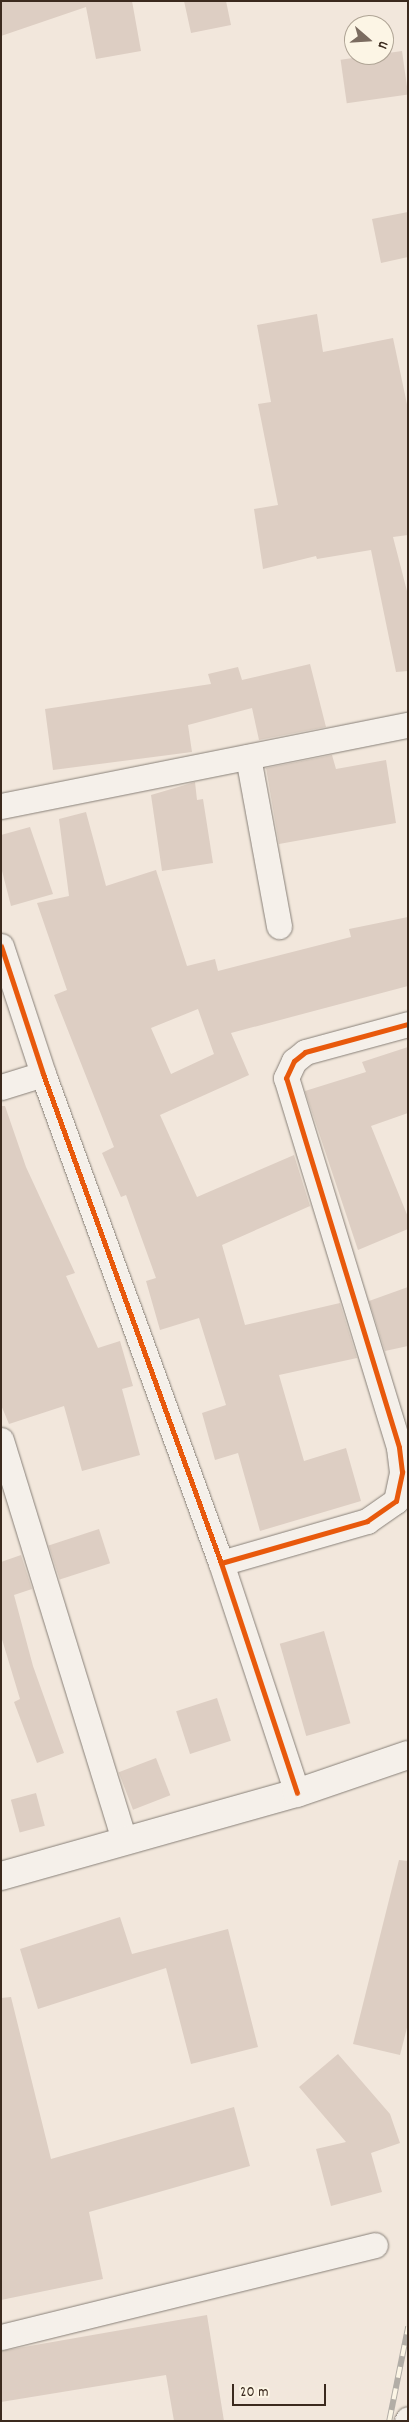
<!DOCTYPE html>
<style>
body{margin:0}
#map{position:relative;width:409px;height:2422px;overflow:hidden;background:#f2e7dc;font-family:Dekko,sans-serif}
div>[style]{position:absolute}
.building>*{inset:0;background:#ddcec3;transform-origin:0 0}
.roads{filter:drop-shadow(0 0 1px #888078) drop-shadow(0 0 1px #888078)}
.street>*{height:25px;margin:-12.5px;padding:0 12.5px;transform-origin:12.5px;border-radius:12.5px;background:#f5f0ea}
.secondary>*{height:28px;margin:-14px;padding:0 14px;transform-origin:14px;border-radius:14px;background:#f5f0ea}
.rail>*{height:5.5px;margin-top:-2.75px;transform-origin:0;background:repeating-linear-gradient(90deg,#fcf5e5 0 11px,#b2ada6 0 22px);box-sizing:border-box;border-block:1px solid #b2ada6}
.cycleway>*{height:5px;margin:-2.5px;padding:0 2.5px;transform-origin:2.5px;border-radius:2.5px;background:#e8590c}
span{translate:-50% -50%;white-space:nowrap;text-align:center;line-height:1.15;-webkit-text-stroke:4px #fcf5e5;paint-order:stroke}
.frame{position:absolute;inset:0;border:2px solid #3b2a1e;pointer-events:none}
.north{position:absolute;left:344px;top:15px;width:50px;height:50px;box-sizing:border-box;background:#fcf5e5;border:1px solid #afa495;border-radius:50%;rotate:109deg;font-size:14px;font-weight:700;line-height:20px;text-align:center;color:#3b2a1e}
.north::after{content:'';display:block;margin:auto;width:18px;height:22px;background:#7b6c60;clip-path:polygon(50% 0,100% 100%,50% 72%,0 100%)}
.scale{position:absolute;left:232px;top:2384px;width:94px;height:22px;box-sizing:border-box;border:2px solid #3b2a1e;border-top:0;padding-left:6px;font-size:15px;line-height:18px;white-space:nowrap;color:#3b2a1e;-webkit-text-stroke:4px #fcf5e5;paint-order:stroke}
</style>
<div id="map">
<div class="building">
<i style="clip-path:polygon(1px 1px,132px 1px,141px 51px,96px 59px,86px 7px,1px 36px)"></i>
<i style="clip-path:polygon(184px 1px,226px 1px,231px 25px,191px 33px)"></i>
<i style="left:402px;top:51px;width:44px;height:62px;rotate:82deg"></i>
<i style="clip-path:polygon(408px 212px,408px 257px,381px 263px,372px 219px)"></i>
<i style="clip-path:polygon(317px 314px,323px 352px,393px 338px,408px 409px,408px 535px,393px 537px,408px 595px,408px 671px,396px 672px,371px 550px,317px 559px,316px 556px,263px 569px,254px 509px,278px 505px,258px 404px,271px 402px,257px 325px)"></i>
<i style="clip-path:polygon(310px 664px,326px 727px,259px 740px,252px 708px,188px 725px,192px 752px,53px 770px,45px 709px,211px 684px,208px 674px,238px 667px,242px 680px)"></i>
<i style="clip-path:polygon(332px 755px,336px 769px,386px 760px,396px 823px,279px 844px,266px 768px)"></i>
<i style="clip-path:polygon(195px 782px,197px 800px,203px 799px,213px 863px,162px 871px,151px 795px)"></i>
<i style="clip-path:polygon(evenodd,86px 812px,106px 886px,156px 870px,187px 966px,215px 959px,218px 971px,351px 937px,349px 929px,408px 917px,408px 986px,231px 1033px,249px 1075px,160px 1115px,197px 1197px,294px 1155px,310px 1206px,222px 1245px,245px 1325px,340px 1303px,357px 1358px,279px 1375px,304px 1461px,346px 1448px,361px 1501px,260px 1531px,238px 1453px,215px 1460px,202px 1413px,226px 1405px,199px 1318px,160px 1330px,146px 1281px,156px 1278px,126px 1195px,121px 1197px,102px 1153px,114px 1147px,54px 995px,67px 990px,37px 903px,69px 896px,59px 819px,86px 812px,198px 1009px,214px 1054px,171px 1074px,151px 1028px,198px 1009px)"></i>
<i style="clip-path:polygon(30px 827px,53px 894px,11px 906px,1px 867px,1px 835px)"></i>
<i style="clip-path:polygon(408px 1047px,408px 1113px,371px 1126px,408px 1217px,408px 1229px,358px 1250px,305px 1091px,366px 1072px,362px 1062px)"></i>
<i style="clip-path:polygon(1px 1106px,5px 1106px,26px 1167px,75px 1273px,66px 1276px,98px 1348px,120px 1341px,133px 1386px,122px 1389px,140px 1455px,82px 1471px,64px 1406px,9px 1424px,1px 1405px)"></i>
<i style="clip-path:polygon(408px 1287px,408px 1346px,385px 1351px,369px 1301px)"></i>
<i style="left:99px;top:1529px;width:36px;height:53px;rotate:72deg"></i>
<i style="clip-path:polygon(21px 1555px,32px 1589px,14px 1595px,33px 1666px,64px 1753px,37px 1763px,14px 1702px,20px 1699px,1px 1636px,1px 1562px)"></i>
<i style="left:324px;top:1631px;width:96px;height:46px;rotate:74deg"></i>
<i style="left:217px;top:1698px;width:45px;height:43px;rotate:72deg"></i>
<i style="left:156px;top:1758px;width:40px;height:40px;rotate:69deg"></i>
<i style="left:36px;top:1793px;width:34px;height:26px;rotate:75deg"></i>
<i style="clip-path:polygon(399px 1860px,408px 1861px,408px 2024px,400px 2055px,353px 2044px)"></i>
<i style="clip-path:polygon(120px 1917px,132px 1954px,228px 1929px,258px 2047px,191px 2064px,166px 1968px,38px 2009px,20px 1949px)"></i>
<i style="clip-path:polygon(11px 1997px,51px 2159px,234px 2107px,250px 2166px,89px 2212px,103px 2279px,1px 2300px,1px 1998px)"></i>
<i style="clip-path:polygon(338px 2054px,390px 2114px,400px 2143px,371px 2153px,382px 2192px,331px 2206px,316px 2149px,346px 2142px,299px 2087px)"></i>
<i style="clip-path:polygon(207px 2315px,224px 2421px,174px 2421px,166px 2375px,1px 2402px,1px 2351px)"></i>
</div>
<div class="roads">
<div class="street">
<i style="left:248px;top:757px;width:172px;rotate:79.6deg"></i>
<i style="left:1px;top:806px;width:415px;rotate:-11.3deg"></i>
<i style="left:1px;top:946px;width:135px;rotate:71.8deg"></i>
<i style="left:43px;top:1074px;width:520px;rotate:70deg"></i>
<i style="left:221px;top:1563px;width:242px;rotate:71.7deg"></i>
<i style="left:1px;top:1087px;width:44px;rotate:-17.2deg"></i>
<i style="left:1px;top:1440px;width:419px;rotate:72.9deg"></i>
<i style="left:221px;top:1563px;width:152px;rotate:-16deg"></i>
<i style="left:367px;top:1521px;width:35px;rotate:-35deg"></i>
<i style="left:396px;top:1501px;width:30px;rotate:-78deg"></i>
<i style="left:402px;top:1472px;width:25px;rotate:-97deg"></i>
<i style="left:399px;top:1447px;width:386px;rotate:-107deg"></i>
<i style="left:286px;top:1078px;width:19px;rotate:-65deg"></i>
<i style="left:294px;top:1061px;width:14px;rotate:-39deg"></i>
<i style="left:305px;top:1052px;width:107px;rotate:-15.2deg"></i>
<i style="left:1px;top:2337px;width:385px;rotate:-13.8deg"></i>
<i style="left:407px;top:2421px;width:2px;rotate:-63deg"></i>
</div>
<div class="secondary">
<i style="left:1px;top:1876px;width:307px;rotate:-15.7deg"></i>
<i style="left:297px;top:1793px;width:117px;rotate:-18.9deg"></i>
</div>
</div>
<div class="rail">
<i style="left:389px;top:2421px;width:96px;rotate:-78.6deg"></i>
</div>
<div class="cycleway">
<i style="left:1px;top:946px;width:135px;rotate:71.8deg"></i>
<i style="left:43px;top:1074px;width:520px;rotate:70deg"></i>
<i style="left:221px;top:1563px;width:242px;rotate:71.7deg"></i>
<i style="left:221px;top:1563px;width:152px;rotate:-16deg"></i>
<i style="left:367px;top:1521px;width:35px;rotate:-35deg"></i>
<i style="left:396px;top:1501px;width:30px;rotate:-78deg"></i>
<i style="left:402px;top:1472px;width:25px;rotate:-97deg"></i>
<i style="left:399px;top:1447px;width:386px;rotate:-107deg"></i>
<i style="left:286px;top:1078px;width:19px;rotate:-65deg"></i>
<i style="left:294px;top:1061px;width:14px;rotate:-39deg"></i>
<i style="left:305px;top:1052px;width:107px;rotate:-15.2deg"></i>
</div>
<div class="frame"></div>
<div class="north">U</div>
<div class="scale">20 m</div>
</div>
